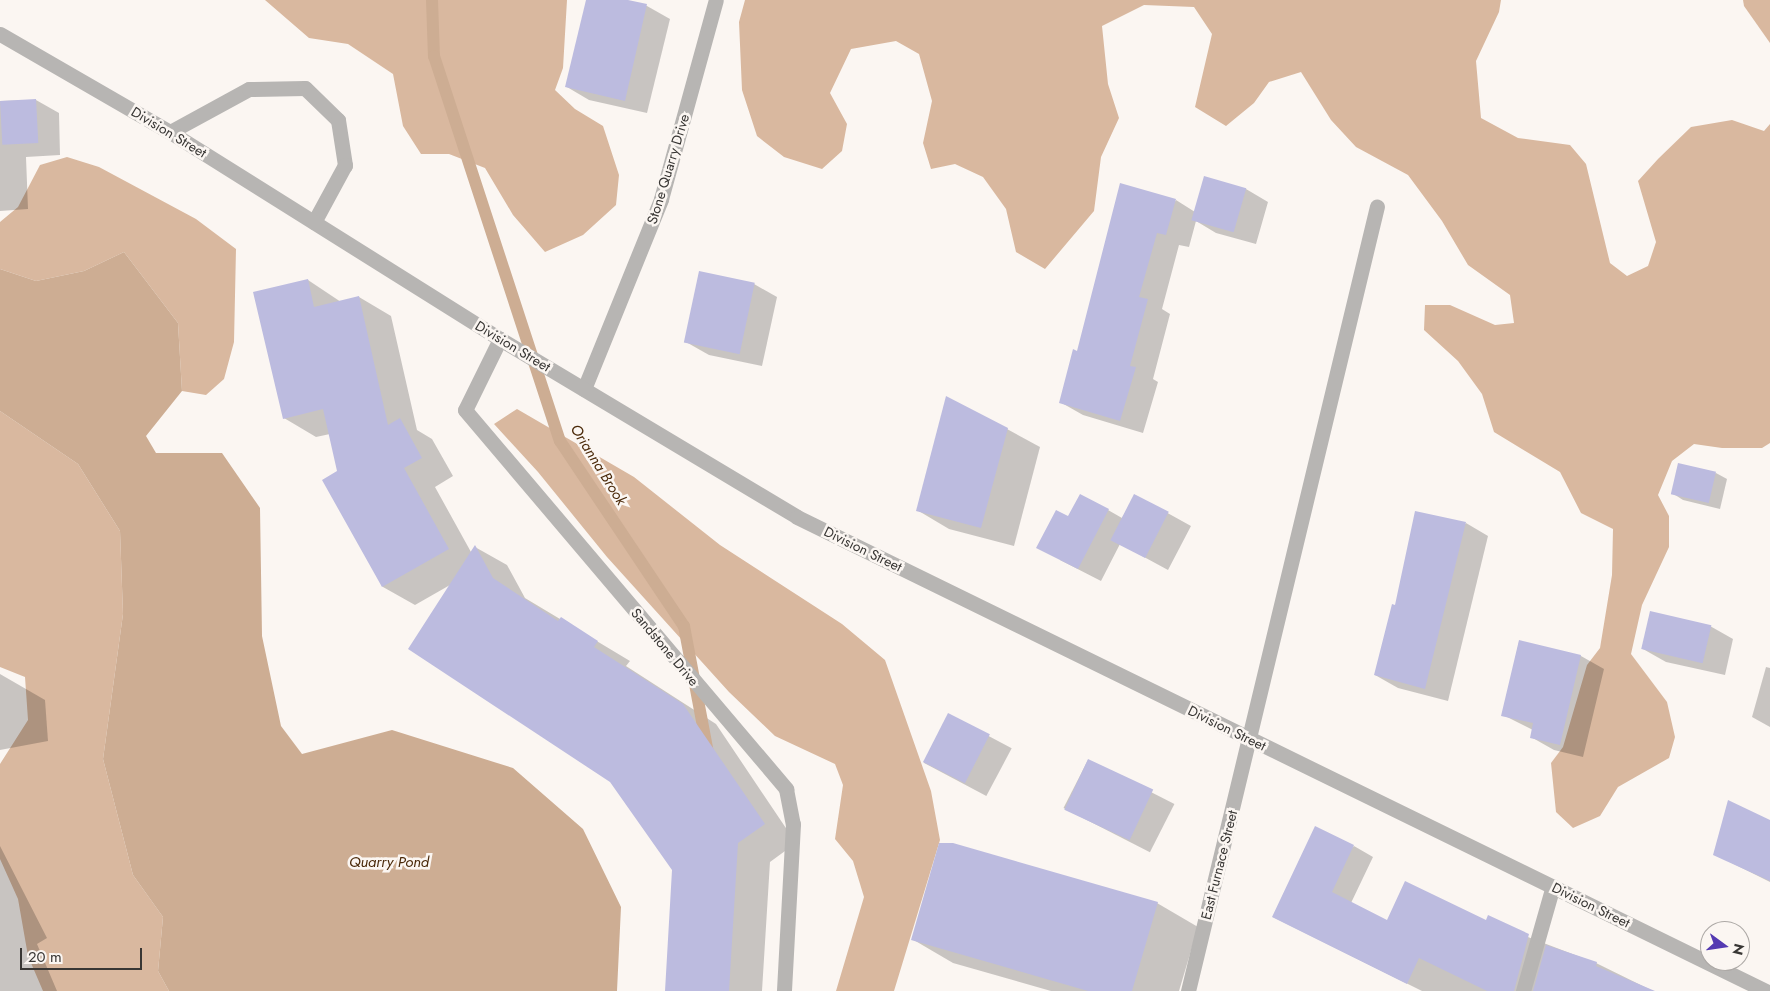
<!DOCTYPE html>
<style>
body{margin:0}
#map{position:relative;width:1770px;height:991px;overflow:hidden;background:#fbf6f2;font-family:Jost,sans-serif}
div>[style]{position:absolute}
.forest>*{inset:0;background:#d9b89f}
.water>*{inset:0;background:#cdad93}
.shadow>*{inset:0;background:#0003;transform-origin:0 0}
.stream>*{height:12px;margin:-6px;padding:0 6px;transform-origin:6px;border-radius:6px;background:#cdad93}
.building>*{inset:0;background:#bcbbdf;transform-origin:0 0}
.service>*{height:15px;margin:-7.5px;padding:0 7.5px;transform-origin:7.5px;border-radius:7.5px;background:#b7b5b3}
.minor>*{height:15px;margin:-7.5px;padding:0 7.5px;transform-origin:7.5px;border-radius:7.5px;background:#b7b5b3}
.tertiary>*{height:15px;margin:-7.5px;padding:0 7.5px;transform-origin:7.5px;border-radius:7.5px;background:#b7b5b3}
span{translate:-50% -50%;white-space:nowrap;text-align:center;line-height:1.15;-webkit-text-stroke:5px #fbf6f2;paint-order:stroke}
.street-label{font-size:14px;color:#383634}
.water-label{font-size:15px;color:#4a2909;font-style:italic}
.north{position:absolute;left:1700px;top:921px;width:50px;height:50px;box-sizing:border-box;background:#fbf6f2;border:1px solid #ada9a6;border-radius:50%;rotate:104deg;font-size:14px;font-weight:700;line-height:20px;text-align:center;color:#383634}
.north::after{content:'';display:block;margin:auto;width:18px;height:22px;background:#543ab2;clip-path:polygon(50% 0,100% 100%,50% 72%,0 100%)}
.scale{position:absolute;left:20px;top:948px;width:122px;height:22px;box-sizing:border-box;border:2px solid #383634;border-top:0;padding-left:6px;font-size:15px;line-height:18px;white-space:nowrap;color:#383634;-webkit-text-stroke:4px #fbf6f2;paint-order:stroke}
</style>
<div id="map">
<div class="forest">
<i style="clip-path:polygon(265px 0,567px 0,563px 68px,555px 90px,575px 109px,603px 126px,619px 175px,616px 205px,583px 235px,545px 252px,513px 215px,485px 168px,449px 154px,421px 154px,403px 126px,393px 74px,348px 44px,309px 38px)"></i>
<i style="clip-path:polygon(745px 0,1501px 0,1499px 12px,1476px 61px,1481px 118px,1518px 138px,1570px 145px,1586px 164px,1610px 263px,1627px 276px,1648px 266px,1656px 242px,1638px 181px,1658px 159px,1691px 127px,1732px 120px,1764px 131px,1770px 124px,1770px 443px,1762px 448px,1722px 448px,1694px 444px,1672px 461px,1658px 495px,1669px 516px,1669px 547px,1642px 605px,1631px 654px,1667px 702px,1675px 737px,1669px 758px,1618px 787px,1600px 816px,1573px 828px,1556px 812px,1551px 763px,1563px 747px,1587px 665px,1600px 648px,1612px 575px,1613px 529px,1581px 513px,1560px 472px,1494px 432px,1482px 394px,1458px 361px,1424px 330px,1425px 305px,1450px 305px,1495px 325px,1514px 323px,1510px 295px,1468px 265px,1442px 221px,1408px 175px,1356px 147px,1331px 120px,1301px 72px,1269px 82px,1254px 103px,1226px 126px,1195px 107px,1212px 34px,1194px 7px,1144px 5px,1102px 26px,1108px 84px,1119px 118px,1101px 157px,1094px 211px,1045px 269px,1016px 252px,1006px 209px,983px 177px,955px 164px,931px 169px,923px 143px,932px 101px,919px 54px,896px 41px,851px 49px,830px 93px,847px 124px,842px 151px,822px 169px,784px 157px,757px 136px,742px 90px,739px 22px)"></i>
<i style="clip-path:polygon(1743px 0,1770px 0,1770px 43px,1744px 6px)"></i>
<i style="clip-path:polygon(67px 157px,99px 167px,196px 219px,236px 249px,234px 342px,224px 379px,206px 395px,182px 391px,178px 323px,124px 252px,84px 271px,36px 281px,0 269px,0 222px,18px 207px,40px 165px)"></i>
<i style="clip-path:polygon(517px 409px,634px 477px,720px 545px,842px 624px,885px 660px,931px 791px,940px 840px,894px 991px,836px 991px,864px 897px,853px 861px,835px 839px,843px 785px,835px 764px,775px 736px,729px 692px,607px 557px,538px 472px,494px 424px)"></i>
<i style="clip-path:polygon(0 411px,78px 464px,120px 531px,123px 614px,103px 759px,133px 875px,163px 917px,158px 971px,169px 991px,43px 991px,28px 956px,18px 899px,0 859px,0 764px,28px 720px,25px 677px,0 667px)"></i>
</div>
<div class="water">
<i style="clip-path:polygon(124px 252px,178px 323px,182px 391px,146px 436px,156px 453px,222px 453px,260px 508px,262px 636px,281px 726px,302px 754px,392px 730px,513px 768px,583px 829px,621px 907px,617px 991px,169px 991px,158px 971px,163px 917px,133px 875px,103px 759px,123px 614px,120px 531px,78px 464px,0 411px,0 269px,36px 281px,84px 271px)"></i>
</div>
<div class="shadow">
<i style="clip-path:polygon(587px 0,623px 0,647px 6px,670px 19px,647px 113px,589px 100px,567px 87px)"></i>
<i style="clip-path:polygon(36px 100px,59px 113px,60px 155px,26px 157px,28px 209px,0 211px,0 101px)"></i>
<i style="clip-path:polygon(1246px 189px,1268px 202px,1256px 244px,1216px 233px,1196px 221px,1189px 247px,1179px 245px,1162px 309px,1170px 314px,1153px 379px,1158px 382px,1143px 433px,1083px 415px,1060px 402px,1078px 352px,1176px 200px,1195px 212px)"></i>
<i style="clip-path:polygon(308px 280px,341px 302px,359px 297px,391px 316px,417px 430px,432px 439px,453px 476px,435px 487px,471px 552px,475px 547px,507px 565px,525px 598px,630px 661px,626px 666px,716px 724px,796px 843px,770px 862px,762px 991px,666px 991px,674px 869px,611px 781px,450px 585px,415px 605px,383px 587px,339px 472px,330px 434px,316px 437px,284px 418px)"></i>
<i style="clip-path:polygon(754px 284px,777px 297px,762px 366px,709px 355px,686px 342px)"></i>
<i style="clip-path:polygon(1007px 429px,1040px 447px,1014px 546px,949px 529px,917px 510px)"></i>
<i style="clip-path:polygon(1716px 473px,1727px 479px,1720px 509px,1683px 500px,1672px 493px)"></i>
<i style="clip-path:polygon(1135px 495px,1191px 526px,1168px 570px,1120px 544px,1101px 581px,1060px 560px,1108px 510px,1122px 518px)"></i>
<i style="clip-path:polygon(1466px 523px,1488px 536px,1448px 701px,1398px 688px,1375px 675px,1396px 607px)"></i>
<i style="clip-path:polygon(1710px 626px,1733px 639px,1725px 675px,1666px 662px,1643px 649px)"></i>
<i style="clip-path:polygon(1519px 642px,1581px 656px,1604px 669px,1583px 757px,1554px 750px,1531px 737px,1533px 730px,1503px 715px)"></i>
<i style="clip-path:polygon(1766px 667px,1770px 668px,1770px 727px,1752px 717px)"></i>
<i style="clip-path:polygon(0 674px,45px 700px,48px 741px,0 750px)"></i>
<i style="left:949px;top:715px;width:71px;height:54px;rotate:28deg"></i>
<i style="left:1088px;top:760px;width:97px;height:54px;rotate:27deg"></i>
<i style="clip-path:polygon(1770px 821px,1770px 882px,1714px 854px)"></i>
<i style="clip-path:polygon(0 846px,47px 938px,37px 944px,57px 991px,0 991px)"></i>
<i style="clip-path:polygon(1354px 846px,1373px 857px,1351px 903px,1388px 922px,1486px 921px,1596px 963px,1653px 991px,1422px 991px,1273px 917px)"></i>
<i style="clip-path:polygon(1157px 903px,1198px 927px,1179px 991px,1051px 991px,953px 963px,912px 939px)"></i>
</div>
<div class="stream">
<i style="left:432px;top:0;width:56px;rotate:88deg"></i>
<i style="left:434px;top:56px;width:405px;rotate:71.9deg"></i>
<i style="left:560px;top:441px;width:223px;rotate:56.2deg"></i>
<i style="left:684px;top:626px;width:129px;rotate:79.3deg"></i>
</div>
<div class="building">
<i style="clip-path:polygon(586px 0,628px 0,647px 4px,625px 101px,565px 87px)"></i>
<i style="left:36px;top:99px;width:44px;height:36px;rotate:87deg"></i>
<i style="left:1204px;top:176px;width:44px;height:46px;rotate:16deg"></i>
<i style="clip-path:polygon(1120px 183px,1176px 199px,1166px 235px,1157px 233px,1139px 297px,1148px 299px,1130px 366px,1136px 367px,1120px 421px,1059px 403px,1073px 349px,1077px 351px)"></i>
<i style="left:699px;top:271px;width:57px;height:73px;rotate:12deg"></i>
<i style="clip-path:polygon(308px 279px,314px 307px,359px 296px,388px 425px,400px 418px,422px 458px,404px 468px,449px 549px,382px 587px,322px 480px,337px 471px,323px 409px,283px 419px,253px 292px)"></i>
<i style="clip-path:polygon(946px 396px,1008px 428px,981px 528px,916px 511px)"></i>
<i style="left:1678px;top:463px;width:39px;height:32px;rotate:13deg"></i>
<i style="clip-path:polygon(1080px 494px,1109px 509px,1078px 569px,1036px 548px,1056px 510px,1068px 516px)"></i>
<i style="left:1134px;top:494px;width:39px;height:52px;rotate:27deg"></i>
<i style="clip-path:polygon(1415px 511px,1466px 522px,1425px 689px,1374px 675px,1392px 604px,1395px 605px)"></i>
<i style="clip-path:polygon(475px 545px,493px 578px,558px 621px,561px 617px,598px 641px,594px 647px,683px 704px,765px 824px,738px 843px,729px 991px,665px 991px,672px 870px,610px 782px,408px 649px)"></i>
<i style="left:1650px;top:611px;width:63px;height:39px;rotate:13deg"></i>
<i style="clip-path:polygon(1519px 640px,1581px 655px,1560px 745px,1530px 738px,1533px 723px,1501px 716px)"></i>
<i style="left:948px;top:713px;width:47px;height:55px;rotate:27deg"></i>
<i style="left:1088px;top:759px;width:72px;height:56px;rotate:25deg"></i>
<i style="clip-path:polygon(1728px 800px,1770px 820px,1770px 881px,1713px 855px)"></i>
<i style="clip-path:polygon(1315px 826px,1354px 845px,1332px 892px,1387px 920px,1405px 881px,1486px 920px,1488px 915px,1529px 934px,1514px 991px,1487px 991px,1419px 958px,1407px 984px,1272px 917px)"></i>
<i style="clip-path:polygon(939px 843px,953px 843px,1158px 902px,1132px 991px,1088px 991px,911px 940px)"></i>
<i style="clip-path:polygon(1546px 945px,1597px 962px,1596px 966px,1655px 991px,1533px 991px)"></i>
</div>
<div class="service">
<i style="left:170px;top:132px;width:90px;rotate:-28.6deg"></i>
<i style="left:249px;top:89px;width:56px;rotate:-1deg"></i>
<i style="left:305px;top:88px;width:46px;rotate:44.1deg"></i>
<i style="left:338px;top:120px;width:46px;rotate:81.2deg"></i>
<i style="left:345px;top:165px;width:65px;rotate:118.5deg"></i>
<i style="left:1523px;top:991px;width:109px;rotate:-74.1deg"></i>
</div>
<div class="minor">
<i style="left:500px;top:339px;width:79px;rotate:116.2deg"></i>
<i style="left:465px;top:410px;width:497px;rotate:49.7deg"></i>
<i style="left:786px;top:789px;width:36px;rotate:79deg"></i>
<i style="left:793px;top:824px;width:167px;rotate:93.1deg"></i>
<i style="left:584px;top:389px;width:205px;rotate:-67.9deg"></i>
<i style="left:661px;top:199px;width:206px;rotate:-74.6deg"></i>
<i style="left:1188px;top:991px;width:807px;rotate:-76.46deg"></i>
</div>
<div class="tertiary">
<i style="left:0;top:34px;width:196px;rotate:30deg"></i>
<i style="left:170px;top:132px;width:390px;rotate:32.1deg"></i>
<i style="left:500px;top:339px;width:346px;rotate:30.9deg"></i>
<i style="left:797px;top:517px;width:1079px;rotate:26.07deg"></i>
</div>
<div class="street-label">
<span style="left:169px;top:132px;rotate:31deg">Division Street</span>
<span style="left:668px;top:169px;rotate:-73deg">Stone Quarry Drive</span>
<span style="left:513px;top:346px;rotate:31deg">Division Street</span>
<span style="left:863px;top:549px;rotate:26deg">Division Street</span>
<span style="left:665px;top:647px;rotate:50deg">Sandstone Drive</span>
<span style="left:1227px;top:728px;rotate:26deg">Division Street</span>
<span style="left:1219px;top:865px;rotate:-76deg">East Furnace Street</span>
<span style="left:1591px;top:905px;rotate:26deg">Division Street</span>
</div>
<div class="water-label">
<span style="left:598px;top:465px;rotate:58deg">Orianna Brook</span>
<span style="left:389px;top:863px">Quarry Pond</span>
</div>
<div class="north">N</div>
<div class="scale">20 m</div>
</div>
